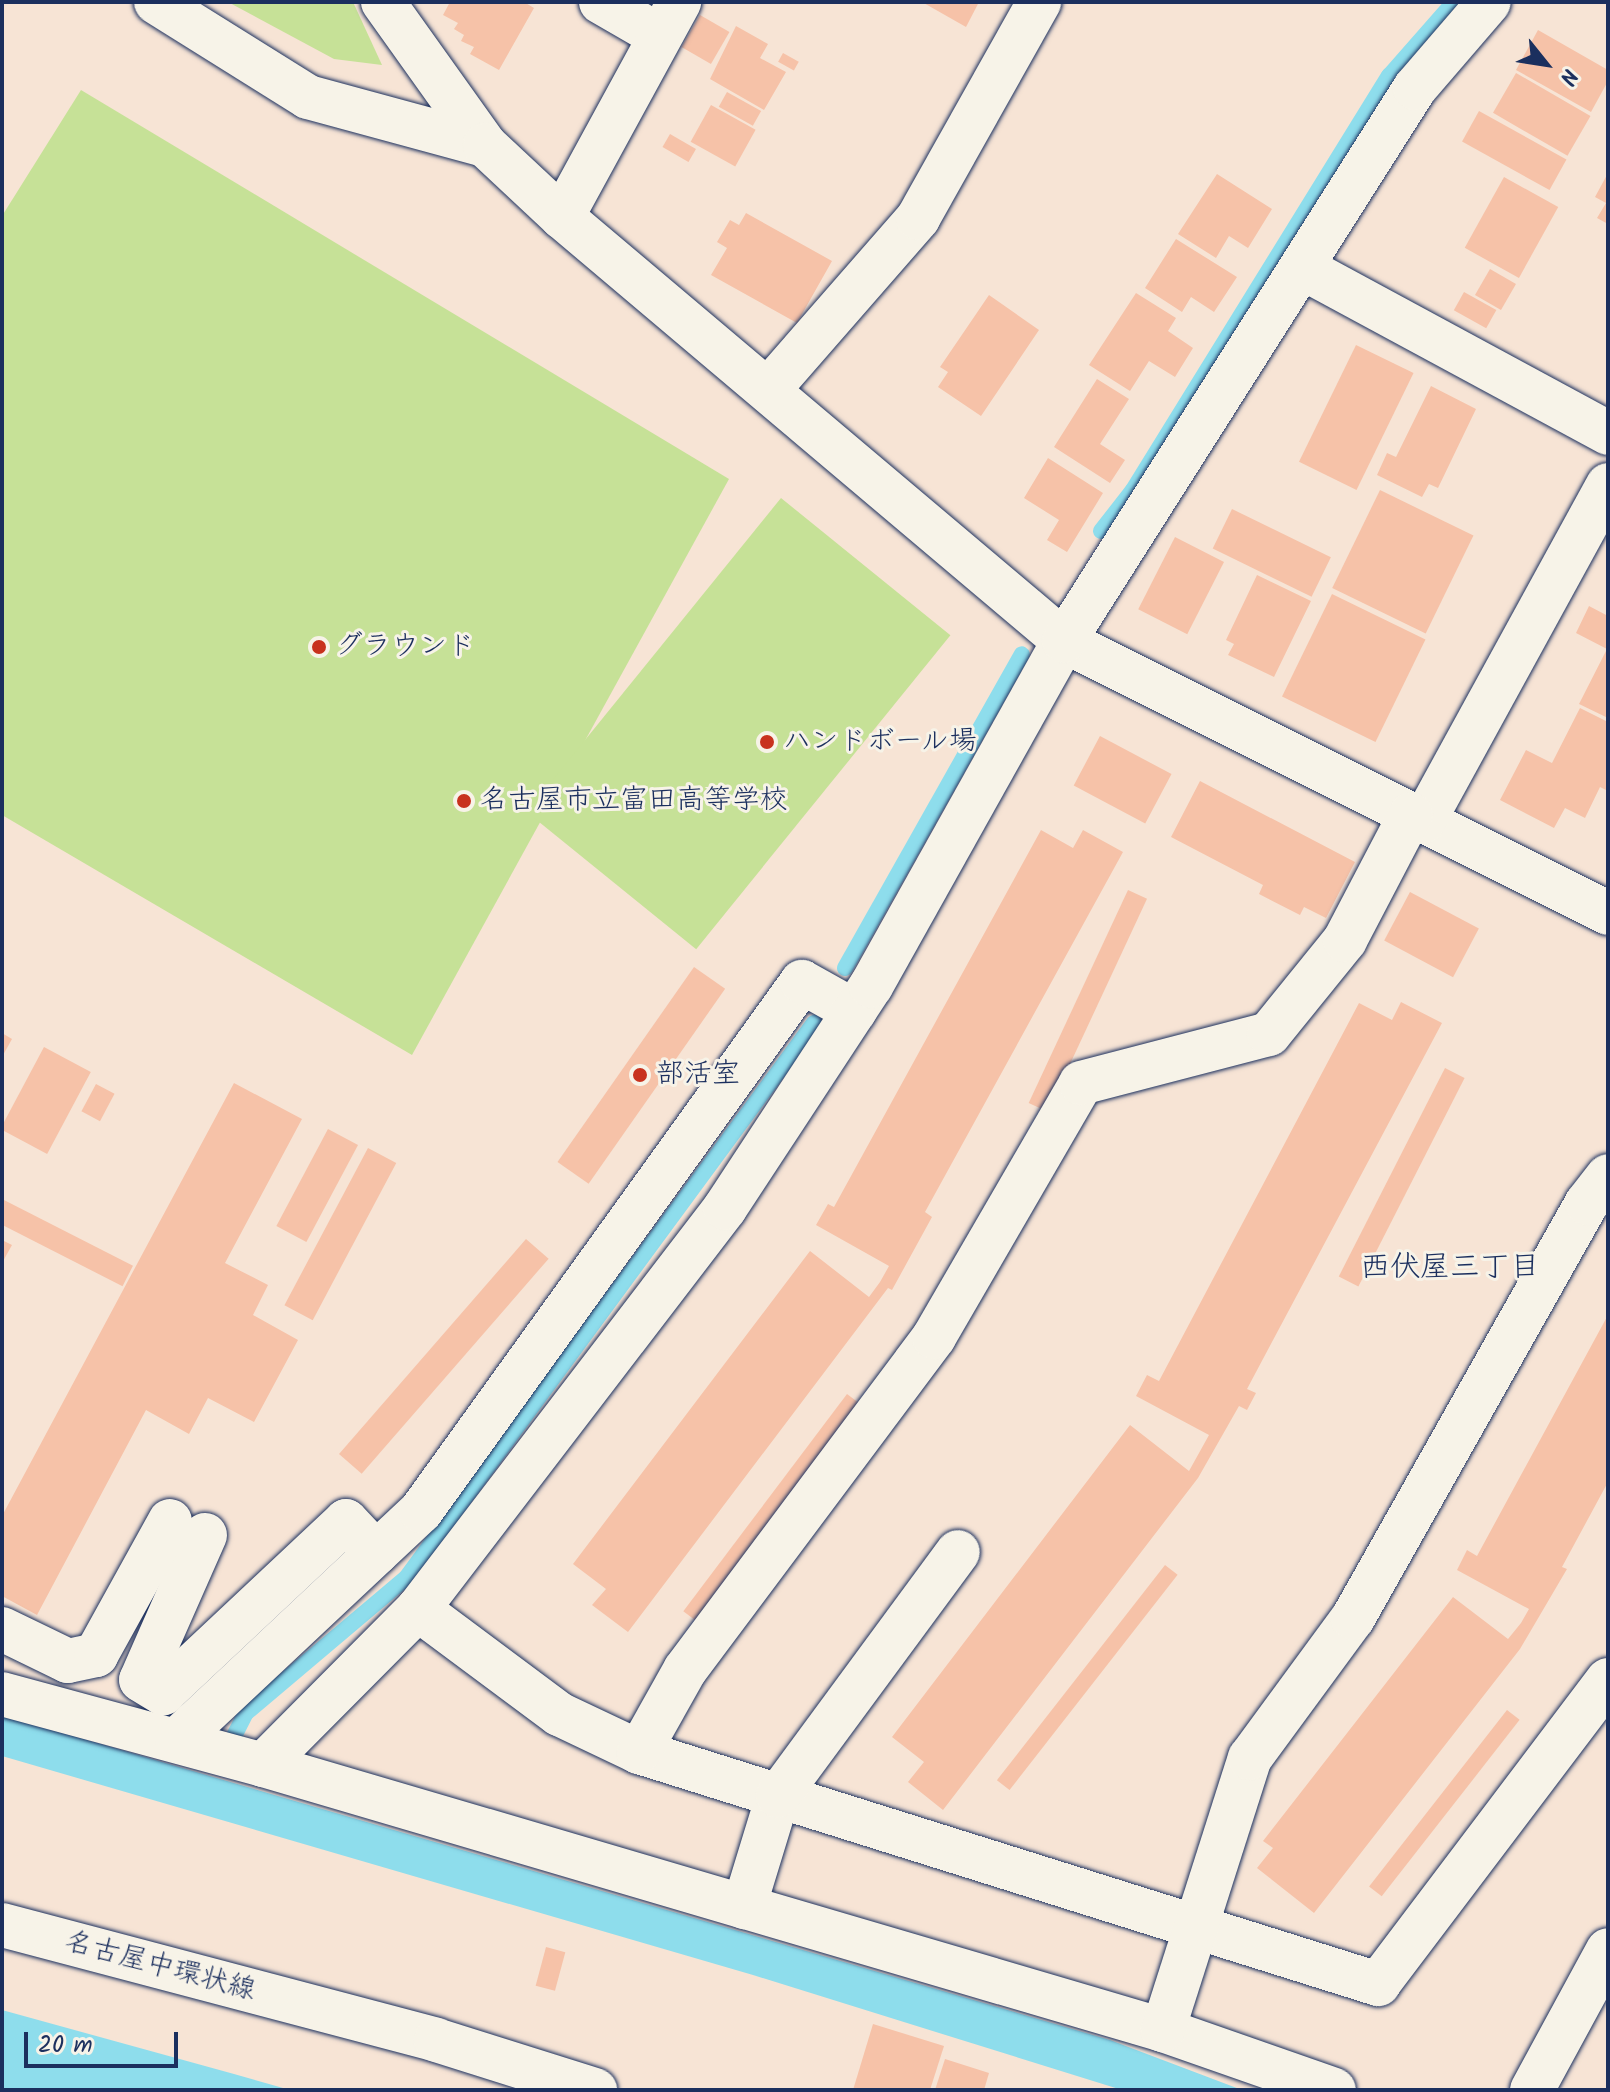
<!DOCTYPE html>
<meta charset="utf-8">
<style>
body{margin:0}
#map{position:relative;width:1610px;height:2092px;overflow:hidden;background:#f7e4d5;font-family:Kalam,"Klee One",sans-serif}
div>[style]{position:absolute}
.green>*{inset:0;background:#c6e197;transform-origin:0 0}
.water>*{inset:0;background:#8eddec}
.stream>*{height:16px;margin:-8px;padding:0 8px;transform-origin:8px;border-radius:8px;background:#8eddec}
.building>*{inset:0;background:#f6c2a8;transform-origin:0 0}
.roads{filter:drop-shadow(0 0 2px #1b2f5e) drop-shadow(0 0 2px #1b2f5e)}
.minor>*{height:44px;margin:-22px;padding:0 22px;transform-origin:22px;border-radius:22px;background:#f7f3e8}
.major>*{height:44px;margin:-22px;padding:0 22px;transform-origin:22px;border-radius:22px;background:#f7f3e8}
.dots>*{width:22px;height:22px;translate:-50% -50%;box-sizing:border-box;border:4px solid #f7f3e8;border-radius:50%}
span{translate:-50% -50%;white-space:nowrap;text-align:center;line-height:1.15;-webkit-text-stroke:6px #f7f3e8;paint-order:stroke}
.poi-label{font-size:28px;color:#1b2f5e}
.left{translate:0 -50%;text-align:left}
.street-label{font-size:28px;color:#1b2f5e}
.neighbourhood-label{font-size:30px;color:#1b2f5e}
.frame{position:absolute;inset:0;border:4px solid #1b2f5e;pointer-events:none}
.north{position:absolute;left:1506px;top:24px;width:80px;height:80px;-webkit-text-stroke:6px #f7f3e8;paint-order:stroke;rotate:120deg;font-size:22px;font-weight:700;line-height:32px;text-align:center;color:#1b2f5e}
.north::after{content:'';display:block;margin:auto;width:28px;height:36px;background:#1b2f5e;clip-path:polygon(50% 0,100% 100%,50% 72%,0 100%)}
.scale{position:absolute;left:24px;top:2032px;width:154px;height:36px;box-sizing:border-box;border:4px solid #1b2f5e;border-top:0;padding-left:10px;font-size:24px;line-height:28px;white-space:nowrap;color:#1b2f5e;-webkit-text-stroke:6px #f7f3e8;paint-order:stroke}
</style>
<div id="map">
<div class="green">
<i style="clip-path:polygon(228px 2px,353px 2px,382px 65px,334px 59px)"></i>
<i style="clip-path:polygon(81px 90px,729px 479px,412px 1055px,2px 815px,2px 216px)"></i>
<i style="left:781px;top:498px;width:218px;height:404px;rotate:39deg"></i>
</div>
<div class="water">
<i style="clip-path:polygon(2px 1715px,1110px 2040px,1242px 2090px,1122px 2090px,753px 1975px,2px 1756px)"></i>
<i style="clip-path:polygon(2px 2010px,234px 2074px,290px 2090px,2px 2090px)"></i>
</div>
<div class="stream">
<i style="left:1101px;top:531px;width:52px;rotate:-52deg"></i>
<i style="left:1133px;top:490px;width:487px;rotate:-58.3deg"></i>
<i style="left:1389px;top:76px;width:98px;rotate:-48.7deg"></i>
<i style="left:845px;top:968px;width:360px;rotate:-60.6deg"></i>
<i style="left:232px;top:1740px;width:30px;rotate:-63deg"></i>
<i style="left:246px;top:1713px;width:209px;rotate:-40.2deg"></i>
<i style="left:406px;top:1578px;width:689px;rotate:-53.68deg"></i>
</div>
<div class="building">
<i style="clip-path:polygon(450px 2px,524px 2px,534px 8px,499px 70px,470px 54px,474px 47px,461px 41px,464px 35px,454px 29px,458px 23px,443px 15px)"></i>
<i style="clip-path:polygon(922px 2px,979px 2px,966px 27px)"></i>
<i style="left:700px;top:15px;width:34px;height:37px;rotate:30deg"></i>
<i style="clip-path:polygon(736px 26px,768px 44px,760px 58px,786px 72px,764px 110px,710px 79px)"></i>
<i style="clip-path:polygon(1538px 30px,1608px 70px,1608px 81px,1591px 112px,1516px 70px)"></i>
<i style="left:783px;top:53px;width:18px;height:10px;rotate:29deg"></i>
<i style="left:1516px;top:73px;width:86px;height:46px;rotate:30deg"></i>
<i style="left:727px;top:92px;width:39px;height:17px;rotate:29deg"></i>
<i style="left:711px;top:105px;width:51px;height:42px;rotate:29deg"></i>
<i style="left:1479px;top:111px;width:100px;height:35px;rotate:29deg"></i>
<i style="left:670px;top:134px;width:30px;height:15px;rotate:30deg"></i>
<i style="clip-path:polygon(1608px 173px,1608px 224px,1597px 218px,1606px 203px,1595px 197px)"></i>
<i style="clip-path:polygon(1217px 174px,1272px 209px,1248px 248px,1229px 236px,1216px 258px,1178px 234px)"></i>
<i style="left:1504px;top:177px;width:62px;height:81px;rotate:29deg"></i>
<i style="clip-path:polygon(746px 213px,832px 261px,797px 323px,711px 275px,727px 248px,717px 242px,730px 220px,739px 225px)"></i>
<i style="clip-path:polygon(1176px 239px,1237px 277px,1214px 312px,1191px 297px,1182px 312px,1145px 288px)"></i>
<i style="left:1490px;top:269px;width:30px;height:30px;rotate:30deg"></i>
<i style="left:1464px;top:292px;width:37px;height:21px;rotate:29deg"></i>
<i style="clip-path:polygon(1136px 293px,1176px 318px,1168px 331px,1193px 348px,1175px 377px,1149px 361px,1130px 391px,1089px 365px)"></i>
<i style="clip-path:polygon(989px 295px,1039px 330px,981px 416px,938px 387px,948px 372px,940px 367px)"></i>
<i style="left:1356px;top:345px;width:64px;height:130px;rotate:26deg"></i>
<i style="clip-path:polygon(1097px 379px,1129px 399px,1100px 444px,1125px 460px,1110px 483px,1054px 447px)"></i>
<i style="clip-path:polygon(1431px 386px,1476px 409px,1438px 488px,1429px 484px,1422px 497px,1377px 475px,1387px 453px,1396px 457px)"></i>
<i style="clip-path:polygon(1048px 458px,1103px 493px,1067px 552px,1047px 540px,1059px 520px,1024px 498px)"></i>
<i style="left:1380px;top:490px;width:104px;height:109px;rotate:26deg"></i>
<i style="left:1232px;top:509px;width:110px;height:44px;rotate:26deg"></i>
<i style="left:1175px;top:537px;width:55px;height:81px;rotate:27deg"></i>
<i style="clip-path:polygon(1257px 575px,1311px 601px,1274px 677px,1228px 655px,1234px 644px,1226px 640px)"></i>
<i style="left:1332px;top:594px;width:104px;height:114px;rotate:26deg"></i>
<i style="clip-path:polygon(1589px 606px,1608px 616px,1608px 718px,1579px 704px,1607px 649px,1576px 633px)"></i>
<i style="clip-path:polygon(1580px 708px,1608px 722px,1608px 791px,1600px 787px,1585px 818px,1565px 808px,1554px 828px,1500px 800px,1526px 750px,1552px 763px)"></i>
<i style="left:1100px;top:736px;width:81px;height:56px;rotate:28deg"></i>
<i style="clip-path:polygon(1200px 781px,1355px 862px,1326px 918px,1304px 907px,1300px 915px,1259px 894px,1263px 885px,1171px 837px)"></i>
<i style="clip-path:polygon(1041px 830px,1073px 848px,1083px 830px,1123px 852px,925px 1212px,932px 1217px,892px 1290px,888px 1288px,628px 1632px,592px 1605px,606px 1589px,573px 1564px,810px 1251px,869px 1297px,880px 1282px,889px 1266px,816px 1225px,828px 1204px,834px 1207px)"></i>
<i style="left:1128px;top:890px;width:21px;height:235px;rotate:25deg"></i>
<i style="left:1410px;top:892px;width:78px;height:55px;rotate:28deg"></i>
<i style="left:694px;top:967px;width:38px;height:238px;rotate:35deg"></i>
<i style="clip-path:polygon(1401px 1002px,1442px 1023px,1247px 1389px,1256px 1393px,1247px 1410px,1239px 1406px,1198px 1478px,943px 1810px,908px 1782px,924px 1762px,892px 1737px,1130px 1425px,1189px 1471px,1209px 1435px,1136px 1396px,1147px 1375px,1159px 1381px,1359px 1003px,1392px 1020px)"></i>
<i style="clip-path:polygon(2px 1033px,12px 1039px,2px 1057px)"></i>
<i style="left:44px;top:1047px;width:53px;height:93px;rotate:28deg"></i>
<i style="left:1445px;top:1068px;width:22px;height:234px;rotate:27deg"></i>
<i style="clip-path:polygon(234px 1083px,302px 1119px,225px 1263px,268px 1285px,253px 1315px,298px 1340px,254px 1422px,208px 1398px,189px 1434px,146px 1410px,37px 1615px,2px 1596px,2px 1516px)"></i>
<i style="left:96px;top:1084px;width:21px;height:31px;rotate:28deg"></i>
<i style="left:328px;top:1129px;width:34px;height:110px;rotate:28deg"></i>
<i style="left:368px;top:1148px;width:32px;height:178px;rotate:28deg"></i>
<i style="left:2px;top:1199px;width:147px;height:23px;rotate:27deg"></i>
<i style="left:526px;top:1239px;width:30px;height:285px;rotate:41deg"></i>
<i style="clip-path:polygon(2px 1240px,12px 1245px,2px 1263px)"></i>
<i style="clip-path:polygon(1608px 1315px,1608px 1482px,1562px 1567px,1567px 1569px,1520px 1649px,1314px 1913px,1257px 1868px,1273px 1848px,1263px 1841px,1453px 1597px,1508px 1639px,1521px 1623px,1529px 1609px,1457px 1570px,1467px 1550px,1477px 1556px)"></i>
<i style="left:847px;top:1394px;width:15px;height:272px;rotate:37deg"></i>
<i style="left:1165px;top:1565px;width:16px;height:273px;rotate:38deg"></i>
<i style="left:1507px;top:1710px;width:16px;height:224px;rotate:38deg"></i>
<i style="left:546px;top:1947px;width:20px;height:40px;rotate:15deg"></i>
<i style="clip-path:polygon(873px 2024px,944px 2046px,930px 2090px,853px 2090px)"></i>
<i style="clip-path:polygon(945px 2059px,989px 2073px,984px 2090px,935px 2090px)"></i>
</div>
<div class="roads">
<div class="minor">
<i style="left:156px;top:2px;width:179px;rotate:32deg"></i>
<i style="left:308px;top:97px;width:183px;rotate:15.2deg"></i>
<i style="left:383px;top:2px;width:176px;rotate:54.5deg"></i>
<i style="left:485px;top:145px;width:105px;rotate:43.1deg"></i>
<i style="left:562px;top:217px;width:657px;rotate:40.19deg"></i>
<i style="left:1064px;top:641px;width:608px;rotate:26.57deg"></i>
<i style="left:601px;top:2px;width:68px;rotate:30deg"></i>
<i style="left:562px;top:217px;width:245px;rotate:-61.4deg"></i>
<i style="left:1303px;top:268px;width:347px;rotate:28.4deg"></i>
<i style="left:769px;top:389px;width:227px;rotate:-48.9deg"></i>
<i style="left:918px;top:218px;width:248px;rotate:-60.7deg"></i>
<i style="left:1424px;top:821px;width:383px;rotate:-61.3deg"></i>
<i style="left:205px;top:1535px;width:158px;rotate:113.8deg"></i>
<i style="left:141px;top:1680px;width:26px;rotate:31deg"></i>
<i style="left:163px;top:1693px;width:251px;rotate:-43.2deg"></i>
<i style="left:346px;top:1521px;width:44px;rotate:46.8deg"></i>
<i style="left:418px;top:1609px;width:176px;rotate:36.7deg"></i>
<i style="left:559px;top:1714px;width:89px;rotate:25.4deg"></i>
<i style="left:639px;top:1752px;width:775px;rotate:17.43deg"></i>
<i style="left:1378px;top:1984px;width:381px;rotate:-52.9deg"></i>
<i style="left:2px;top:1629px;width:73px;rotate:25.9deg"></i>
<i style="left:68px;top:1661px;width:29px;rotate:-12deg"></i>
<i style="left:96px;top:1655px;width:153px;rotate:-61.1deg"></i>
<i style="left:2px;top:1694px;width:270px;rotate:15.2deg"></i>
<i style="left:263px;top:1765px;width:938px;rotate:16.41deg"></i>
<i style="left:1163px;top:2030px;width:181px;rotate:19.3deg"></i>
<i style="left:177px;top:1740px;width:335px;rotate:-43.2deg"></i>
<i style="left:421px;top:1511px;width:652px;rotate:-54.24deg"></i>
<i style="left:802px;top:982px;width:60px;rotate:29.1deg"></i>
<i style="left:639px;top:1752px;width:94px;rotate:-60.7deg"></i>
<i style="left:685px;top:1670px;width:416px;rotate:-53.2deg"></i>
<i style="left:934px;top:1337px;width:293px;rotate:-59.9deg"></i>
<i style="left:1081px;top:1083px;width:194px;rotate:-14.6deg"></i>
<i style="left:1269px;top:1034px;width:121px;rotate:-51deg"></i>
<i style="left:1345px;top:940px;width:142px;rotate:-62.4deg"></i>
<i style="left:263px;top:1765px;width:220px;rotate:-45.2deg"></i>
<i style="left:418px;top:1609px;width:505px;rotate:-52.56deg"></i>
<i style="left:725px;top:1208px;width:266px;rotate:-56.7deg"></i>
<i style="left:871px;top:986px;width:395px;rotate:-60.8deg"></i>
<i style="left:1064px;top:641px;width:655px;rotate:-57.6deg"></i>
<i style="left:1415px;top:88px;width:113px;rotate:-49.3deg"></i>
<i style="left:744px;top:1907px;width:116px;rotate:-73deg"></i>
<i style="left:778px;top:1796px;width:303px;rotate:-53.6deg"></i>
<i style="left:1163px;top:2030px;width:286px;rotate:-72.3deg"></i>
<i style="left:1250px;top:1758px;width:174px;rotate:-53.7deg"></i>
<i style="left:1353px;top:1618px;width:476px;rotate:-60.6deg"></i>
<i style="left:1587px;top:1203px;width:34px;rotate:-52deg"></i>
<i style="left:1532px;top:2090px;width:159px;rotate:-61.5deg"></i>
</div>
<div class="major">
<i style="left:2px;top:1925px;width:449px;rotate:14.8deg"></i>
<i style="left:436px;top:2040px;width:167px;rotate:17.5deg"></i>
</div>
</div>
<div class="dots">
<i style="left:319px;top:647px;background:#c8321e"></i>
<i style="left:767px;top:742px;background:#c8321e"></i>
<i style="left:464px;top:801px;background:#c8321e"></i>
<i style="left:640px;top:1075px;background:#c8321e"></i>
</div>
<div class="poi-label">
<span class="left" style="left:335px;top:647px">グラウンド</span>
<span class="left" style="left:783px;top:742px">ハンドボール場</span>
<span class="left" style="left:480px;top:801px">名古屋市立富田高等学校</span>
<span class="left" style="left:656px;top:1075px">部活室</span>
</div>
<div class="street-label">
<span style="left:160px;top:1967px;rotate:15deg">名古屋中環状線</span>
</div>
<div class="neighbourhood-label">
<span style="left:1450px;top:1268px">西伏屋三丁目</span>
</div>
<div class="frame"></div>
<div class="north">N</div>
<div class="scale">20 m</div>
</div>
